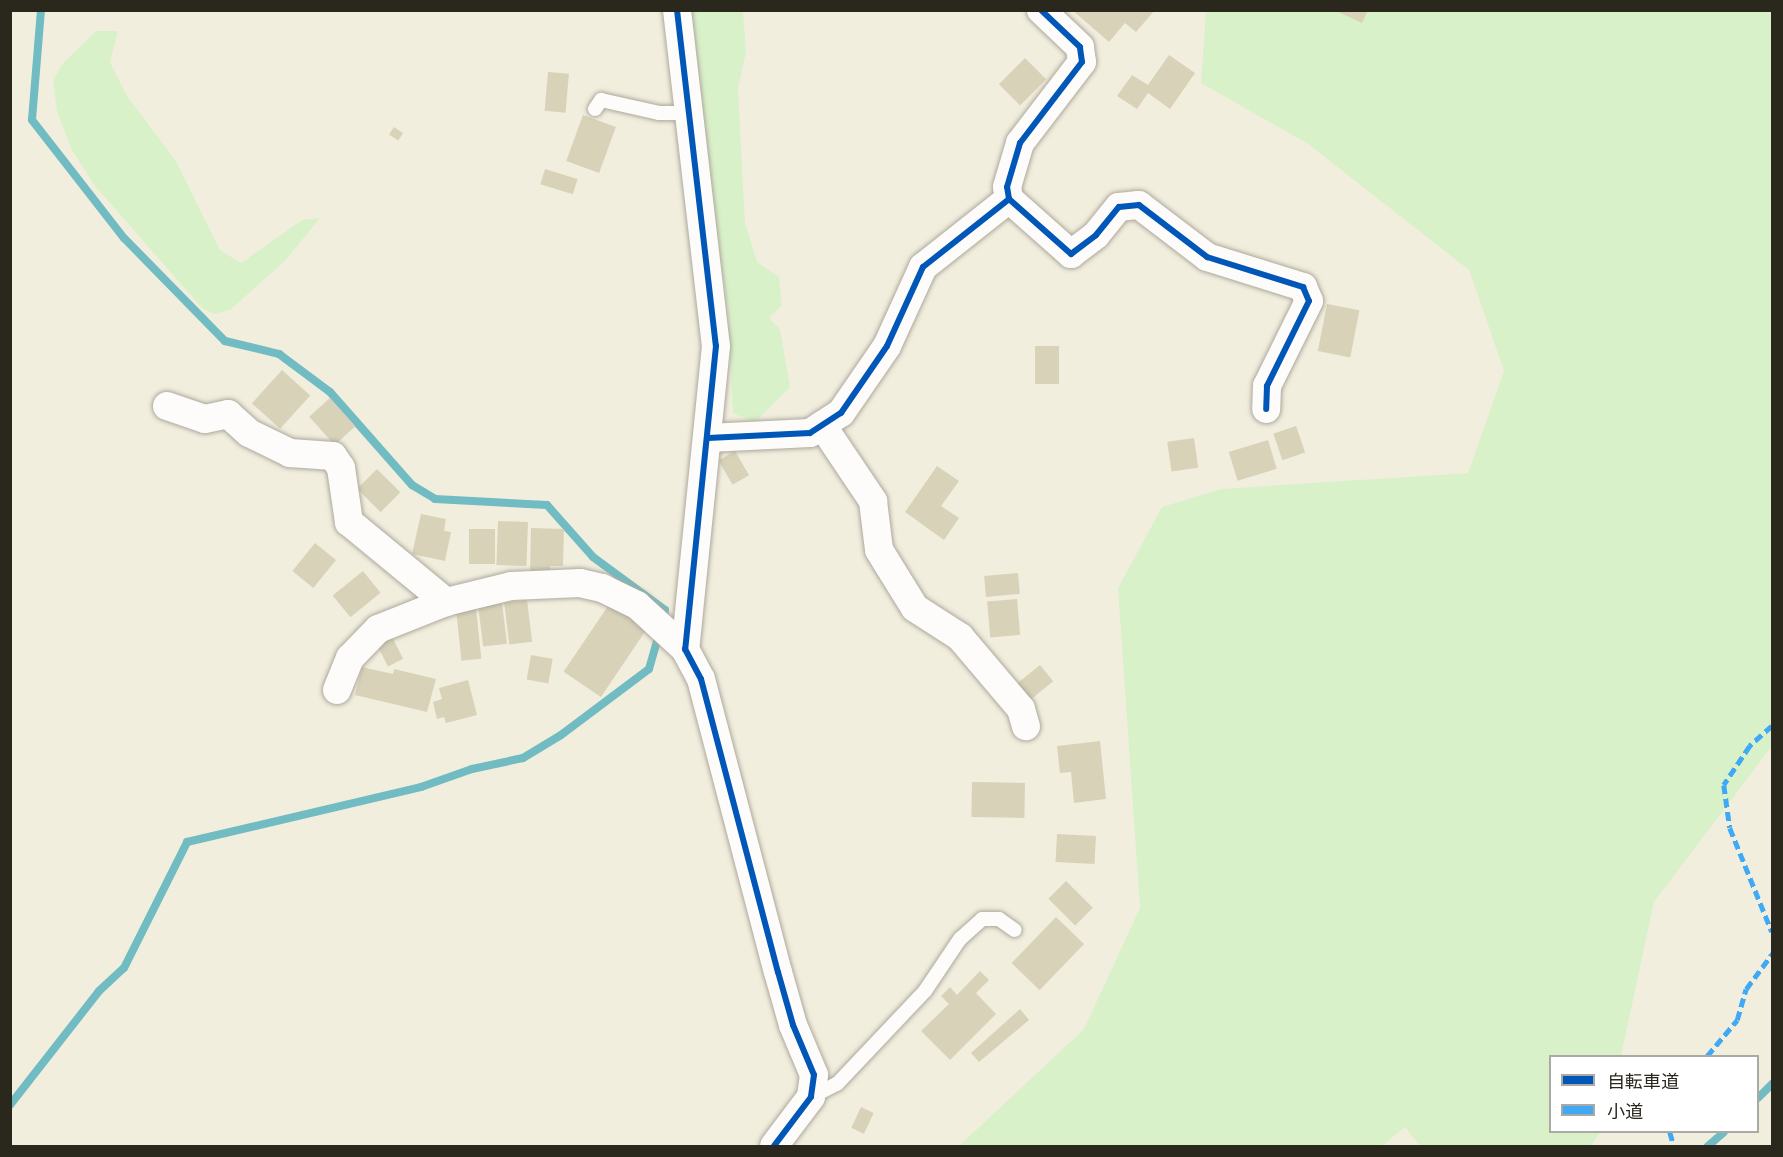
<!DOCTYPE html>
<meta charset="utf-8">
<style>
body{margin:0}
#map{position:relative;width:1783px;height:1157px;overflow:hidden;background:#f2eede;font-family:Cabin,"Noto Sans JP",sans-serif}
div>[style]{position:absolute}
.green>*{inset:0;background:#d9f1c9}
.stream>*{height:8px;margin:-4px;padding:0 4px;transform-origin:4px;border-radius:4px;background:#71bbc3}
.building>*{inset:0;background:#d8d2b8;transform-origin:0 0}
.roads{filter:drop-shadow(0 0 2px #aca99d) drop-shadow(0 0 2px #aca99d)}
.lane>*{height:14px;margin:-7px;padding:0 7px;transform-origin:7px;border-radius:7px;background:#fdfcfa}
.street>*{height:28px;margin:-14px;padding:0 14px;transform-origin:14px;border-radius:14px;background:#fdfcfa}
.quiet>*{height:4.5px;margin-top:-2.25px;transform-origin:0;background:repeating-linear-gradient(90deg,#3fa9f5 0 9px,transparent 0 13.5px)}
.cycleway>*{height:6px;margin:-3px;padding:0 3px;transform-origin:3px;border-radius:3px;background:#0057b8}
span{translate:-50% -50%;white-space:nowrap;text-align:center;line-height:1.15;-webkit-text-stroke:5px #fff;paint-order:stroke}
.frame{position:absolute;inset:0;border:12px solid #2a271c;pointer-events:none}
.legend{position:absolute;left:1549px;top:1055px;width:210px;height:78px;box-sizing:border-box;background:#fff;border:2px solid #aaa9a4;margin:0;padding:8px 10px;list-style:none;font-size:18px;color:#2a271c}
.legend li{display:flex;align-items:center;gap:12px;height:30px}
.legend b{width:30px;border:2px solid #aaa9a4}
</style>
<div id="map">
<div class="green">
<i style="clip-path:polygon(684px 11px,743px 11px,746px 52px,738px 89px,745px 223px,757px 262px,779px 277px,782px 305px,769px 318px,780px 329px,790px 387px,755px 422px,733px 413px,728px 310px)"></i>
<i style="clip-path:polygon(1206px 11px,1772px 11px,1772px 746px,1654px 902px,1621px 1056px,1550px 1056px,1550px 1132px,1600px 1132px,1591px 1146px,1420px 1146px,1405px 1127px,1382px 1146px,959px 1146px,1084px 1029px,1140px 908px,1118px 588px,1162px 507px,1221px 489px,1468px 473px,1504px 371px,1469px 270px,1308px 144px,1201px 83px)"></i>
<i style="clip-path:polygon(96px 31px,118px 31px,110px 62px,127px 96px,176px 161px,220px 250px,241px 263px,302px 220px,320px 218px,285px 261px,230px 310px,214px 314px,202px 308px,95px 186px,72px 150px,57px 112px,53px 80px,64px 62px)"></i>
</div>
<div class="stream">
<i style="left:41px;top:10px;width:110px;rotate:94.7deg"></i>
<i style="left:32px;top:120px;width:150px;rotate:52.1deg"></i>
<i style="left:124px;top:238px;width:144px;rotate:45.6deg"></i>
<i style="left:225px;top:341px;width:56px;rotate:13.5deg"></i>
<i style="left:279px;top:354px;width:64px;rotate:36.7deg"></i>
<i style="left:330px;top:392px;width:124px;rotate:48.6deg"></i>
<i style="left:412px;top:485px;width:27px;rotate:31deg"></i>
<i style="left:435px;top:499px;width:112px;rotate:3.1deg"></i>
<i style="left:547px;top:505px;width:69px;rotate:48.5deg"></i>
<i style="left:593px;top:557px;width:89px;rotate:36.4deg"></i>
<i style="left:665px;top:610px;width:10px;rotate:101deg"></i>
<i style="left:1758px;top:1098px;width:20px;rotate:-45deg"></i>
<i style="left:10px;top:1105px;width:145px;rotate:-52deg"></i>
<i style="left:99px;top:991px;width:34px;rotate:-43deg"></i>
<i style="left:124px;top:968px;width:141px;rotate:-63.4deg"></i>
<i style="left:187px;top:842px;width:240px;rotate:-13.2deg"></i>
<i style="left:421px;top:787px;width:54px;rotate:-19.4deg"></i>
<i style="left:472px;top:769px;width:52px;rotate:-12.2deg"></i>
<i style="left:523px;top:758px;width:44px;rotate:-31.2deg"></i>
<i style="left:561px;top:735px;width:110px;rotate:-36.9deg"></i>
<i style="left:649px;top:669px;width:37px;rotate:-74deg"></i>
<i style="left:1708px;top:1146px;width:21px;rotate:-41deg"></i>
</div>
<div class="building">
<i style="clip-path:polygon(1072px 10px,1155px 10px,1136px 32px,1125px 23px,1109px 42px)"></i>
<i style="clip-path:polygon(1334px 10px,1368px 10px,1362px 23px)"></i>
<i style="clip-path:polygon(1169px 55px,1195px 73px,1170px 109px,1148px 93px,1137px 109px,1117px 96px,1132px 75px,1148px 85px)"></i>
<i style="left:1025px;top:58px;width:30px;height:37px;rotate:45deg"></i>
<i style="left:548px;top:72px;width:21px;height:39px;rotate:5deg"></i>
<i style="left:583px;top:115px;width:35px;height:49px;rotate:20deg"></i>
<i style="left:394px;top:127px;width:11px;height:9px;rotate:34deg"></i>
<i style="left:545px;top:169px;width:34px;height:16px;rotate:17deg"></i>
<i style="left:1327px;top:304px;width:33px;height:48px;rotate:11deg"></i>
<i style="left:1035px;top:346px;width:24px;height:38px"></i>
<i style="left:282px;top:370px;width:38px;height:45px;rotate:42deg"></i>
<i style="left:330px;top:398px;width:38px;height:28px;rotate:48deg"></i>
<i style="left:1296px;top:426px;width:28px;height:24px;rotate:71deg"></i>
<i style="left:1194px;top:438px;width:30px;height:27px;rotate:82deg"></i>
<i style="left:1268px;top:440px;width:30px;height:41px;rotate:73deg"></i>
<i style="left:735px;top:451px;width:28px;height:19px;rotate:60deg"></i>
<i style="clip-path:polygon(937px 466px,959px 481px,941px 506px,959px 518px,944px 540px,905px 512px)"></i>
<i style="left:377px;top:469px;width:33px;height:28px;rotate:45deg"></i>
<i style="clip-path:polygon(421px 514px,446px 519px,444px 531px,451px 532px,445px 561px,412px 554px)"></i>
<i style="left:498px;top:521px;width:30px;height:44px;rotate:2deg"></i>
<i style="clip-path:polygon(531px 528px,564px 529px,563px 566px,550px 566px,551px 574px,530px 574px)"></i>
<i style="left:469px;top:529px;width:26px;height:35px"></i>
<i style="left:315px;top:543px;width:27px;height:36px;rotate:39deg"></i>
<i style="left:363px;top:571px;width:28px;height:39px;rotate:51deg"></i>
<i style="left:1018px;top:573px;width:21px;height:34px;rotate:85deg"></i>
<i style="left:1017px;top:599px;width:36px;height:30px;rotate:85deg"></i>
<i style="left:527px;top:600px;width:42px;height:23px;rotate:83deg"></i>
<i style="left:502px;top:603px;width:41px;height:24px;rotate:83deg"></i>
<i style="left:610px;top:603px;width:45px;height:83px;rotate:34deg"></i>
<i style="left:476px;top:608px;width:51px;height:20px;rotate:84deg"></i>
<i style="left:390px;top:633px;width:29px;height:17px;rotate:63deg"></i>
<i style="left:531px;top:655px;width:22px;height:25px;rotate:10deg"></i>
<i style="left:1040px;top:665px;width:21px;height:31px;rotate:51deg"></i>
<i style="clip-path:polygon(362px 667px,393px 674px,394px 669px,436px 679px,427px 712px,355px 695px)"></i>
<i style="clip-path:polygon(468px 680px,477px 715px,446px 723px,444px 717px,437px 719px,433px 702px,442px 699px,439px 688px)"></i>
<i style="clip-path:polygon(1100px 741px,1106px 799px,1074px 803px,1071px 772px,1060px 773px,1057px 746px)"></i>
<i style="left:972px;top:782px;width:53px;height:35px;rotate:1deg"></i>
<i style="left:1057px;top:834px;width:39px;height:28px;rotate:3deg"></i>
<i style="left:1066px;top:881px;width:38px;height:25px;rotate:45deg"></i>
<i style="left:1056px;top:917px;width:39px;height:64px;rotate:44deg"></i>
<i style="clip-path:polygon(980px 971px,989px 980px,976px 993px,996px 1014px,950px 1060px,921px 1031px,949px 1004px,941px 996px,950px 987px,957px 995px)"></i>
<i style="clip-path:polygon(1020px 1009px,1029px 1020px,979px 1062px,971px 1053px)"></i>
<i style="left:861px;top:1107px;width:14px;height:23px;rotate:25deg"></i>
</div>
<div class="roads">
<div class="lane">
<i style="left:595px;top:109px;width:11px;rotate:-56deg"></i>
<i style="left:601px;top:100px;width:59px;rotate:12.6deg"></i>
<i style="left:659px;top:113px;width:31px"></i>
<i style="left:811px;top:1097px;width:29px;rotate:-27deg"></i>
<i style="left:837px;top:1084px;width:128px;rotate:-46.6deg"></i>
<i style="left:925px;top:991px;width:63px;rotate:-56.1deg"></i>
<i style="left:960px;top:939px;width:30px;rotate:-42deg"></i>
<i style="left:982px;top:919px;width:17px"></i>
<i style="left:999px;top:919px;width:19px;rotate:35deg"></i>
</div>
<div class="street">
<i style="left:677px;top:10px;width:338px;rotate:83.4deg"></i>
<i style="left:716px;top:346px;width:305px;rotate:95.8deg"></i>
<i style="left:685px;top:649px;width:34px;rotate:62deg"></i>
<i style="left:701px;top:679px;width:303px;rotate:75.3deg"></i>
<i style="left:778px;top:972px;width:55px;rotate:74.2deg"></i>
<i style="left:793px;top:1025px;width:54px;rotate:67.2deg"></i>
<i style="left:814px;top:1075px;width:22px;rotate:98deg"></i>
<i style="left:811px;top:1097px;width:61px;rotate:127.1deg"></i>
<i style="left:1009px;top:199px;width:83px;rotate:41.6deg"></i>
<i style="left:1071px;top:254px;width:31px;rotate:-37deg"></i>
<i style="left:1096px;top:235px;width:36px;rotate:-51deg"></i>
<i style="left:1119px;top:207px;width:20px;rotate:-6deg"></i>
<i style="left:1139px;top:205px;width:86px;rotate:37.4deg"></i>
<i style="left:1207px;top:257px;width:101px;rotate:17.4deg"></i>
<i style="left:1303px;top:287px;width:15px;rotate:67deg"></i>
<i style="left:1309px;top:301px;width:95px;rotate:116.3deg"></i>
<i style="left:1267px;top:386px;width:23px;rotate:92deg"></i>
<i style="left:167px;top:406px;width:40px;rotate:18.9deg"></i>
<i style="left:205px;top:419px;width:24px;rotate:-12deg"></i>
<i style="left:228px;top:414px;width:28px;rotate:42deg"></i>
<i style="left:249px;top:433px;width:46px;rotate:26deg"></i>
<i style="left:290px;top:453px;width:43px;rotate:4deg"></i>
<i style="left:333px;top:456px;width:14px;rotate:56deg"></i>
<i style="left:341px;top:468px;width:55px;rotate:81.6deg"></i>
<i style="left:349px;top:522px;width:126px;rotate:39.5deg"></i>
<i style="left:822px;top:425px;width:92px;rotate:56.1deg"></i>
<i style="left:873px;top:501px;width:49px;rotate:83deg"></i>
<i style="left:879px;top:550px;width:68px;rotate:58.2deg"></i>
<i style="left:915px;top:608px;width:54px;rotate:32.8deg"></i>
<i style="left:960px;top:637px;width:94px;rotate:49.7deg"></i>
<i style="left:1021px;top:709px;width:18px;rotate:74deg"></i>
<i style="left:708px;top:438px;width:102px;rotate:-2.8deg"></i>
<i style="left:810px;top:433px;width:37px;rotate:-33deg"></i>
<i style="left:841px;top:413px;width:81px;rotate:-55.5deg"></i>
<i style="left:887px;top:346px;width:87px;rotate:-65.5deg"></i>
<i style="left:923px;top:267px;width:110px;rotate:-38.3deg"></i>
<i style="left:1009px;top:199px;width:12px;rotate:-99deg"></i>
<i style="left:1007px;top:187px;width:46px;rotate:-73.5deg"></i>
<i style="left:1020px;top:143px;width:102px;rotate:-52.6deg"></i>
<i style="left:1082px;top:62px;width:15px;rotate:-98deg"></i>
<i style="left:1080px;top:47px;width:54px;rotate:-136.5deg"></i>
<i style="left:337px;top:690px;width:35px;rotate:-68deg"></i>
<i style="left:350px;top:658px;width:40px;rotate:-46deg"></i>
<i style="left:378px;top:629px;width:73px;rotate:-21.7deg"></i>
<i style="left:446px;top:602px;width:67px;rotate:-13.8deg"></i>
<i style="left:511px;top:586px;width:69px;rotate:-2.5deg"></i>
<i style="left:580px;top:583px;width:23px;rotate:13deg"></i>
<i style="left:602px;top:588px;width:39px;rotate:26deg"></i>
<i style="left:637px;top:605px;width:65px;rotate:42.5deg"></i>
</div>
</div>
<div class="quiet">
<i style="left:1772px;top:726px;width:30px;rotate:138deg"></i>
<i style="left:1750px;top:746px;width:47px;rotate:123.7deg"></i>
<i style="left:1724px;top:785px;width:43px;rotate:82.1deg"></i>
<i style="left:1730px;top:828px;width:112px;rotate:68deg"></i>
<i style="left:1707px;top:1056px;width:47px;rotate:-50.2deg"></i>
<i style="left:1737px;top:1020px;width:32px;rotate:-74deg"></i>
<i style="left:1746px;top:989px;width:44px;rotate:-53.4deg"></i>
<i style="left:1670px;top:1132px;width:15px;rotate:74deg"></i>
</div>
<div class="cycleway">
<i style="left:677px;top:10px;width:338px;rotate:83.4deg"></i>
<i style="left:716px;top:346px;width:305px;rotate:95.8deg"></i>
<i style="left:685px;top:649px;width:34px;rotate:62deg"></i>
<i style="left:701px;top:679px;width:303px;rotate:75.3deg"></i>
<i style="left:778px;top:972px;width:55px;rotate:74.2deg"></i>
<i style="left:793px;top:1025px;width:54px;rotate:67.2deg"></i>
<i style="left:814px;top:1075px;width:22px;rotate:98deg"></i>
<i style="left:811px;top:1097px;width:61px;rotate:127.1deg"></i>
<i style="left:1009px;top:199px;width:83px;rotate:41.6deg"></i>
<i style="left:1071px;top:254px;width:31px;rotate:-37deg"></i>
<i style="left:1096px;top:235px;width:36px;rotate:-51deg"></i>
<i style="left:1119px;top:207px;width:20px;rotate:-6deg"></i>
<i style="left:1139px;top:205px;width:86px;rotate:37.4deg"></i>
<i style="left:1207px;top:257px;width:101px;rotate:17.4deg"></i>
<i style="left:1303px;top:287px;width:15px;rotate:67deg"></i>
<i style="left:1309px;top:301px;width:95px;rotate:116.3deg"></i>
<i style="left:1267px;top:386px;width:23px;rotate:92deg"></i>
<i style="left:708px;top:438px;width:102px;rotate:-2.8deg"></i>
<i style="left:810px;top:433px;width:37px;rotate:-33deg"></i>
<i style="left:841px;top:413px;width:81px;rotate:-55.5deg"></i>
<i style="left:887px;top:346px;width:87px;rotate:-65.5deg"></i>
<i style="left:923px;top:267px;width:110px;rotate:-38.3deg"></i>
<i style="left:1009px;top:199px;width:12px;rotate:-99deg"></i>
<i style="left:1007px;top:187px;width:46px;rotate:-73.5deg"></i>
<i style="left:1020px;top:143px;width:102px;rotate:-52.6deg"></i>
<i style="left:1082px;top:62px;width:15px;rotate:-98deg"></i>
<i style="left:1080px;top:47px;width:54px;rotate:-136.5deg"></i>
</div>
<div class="frame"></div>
<ul class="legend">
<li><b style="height:8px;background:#0057b8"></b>自転車道</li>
<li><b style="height:8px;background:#3fa9f5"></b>小道</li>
</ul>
</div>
